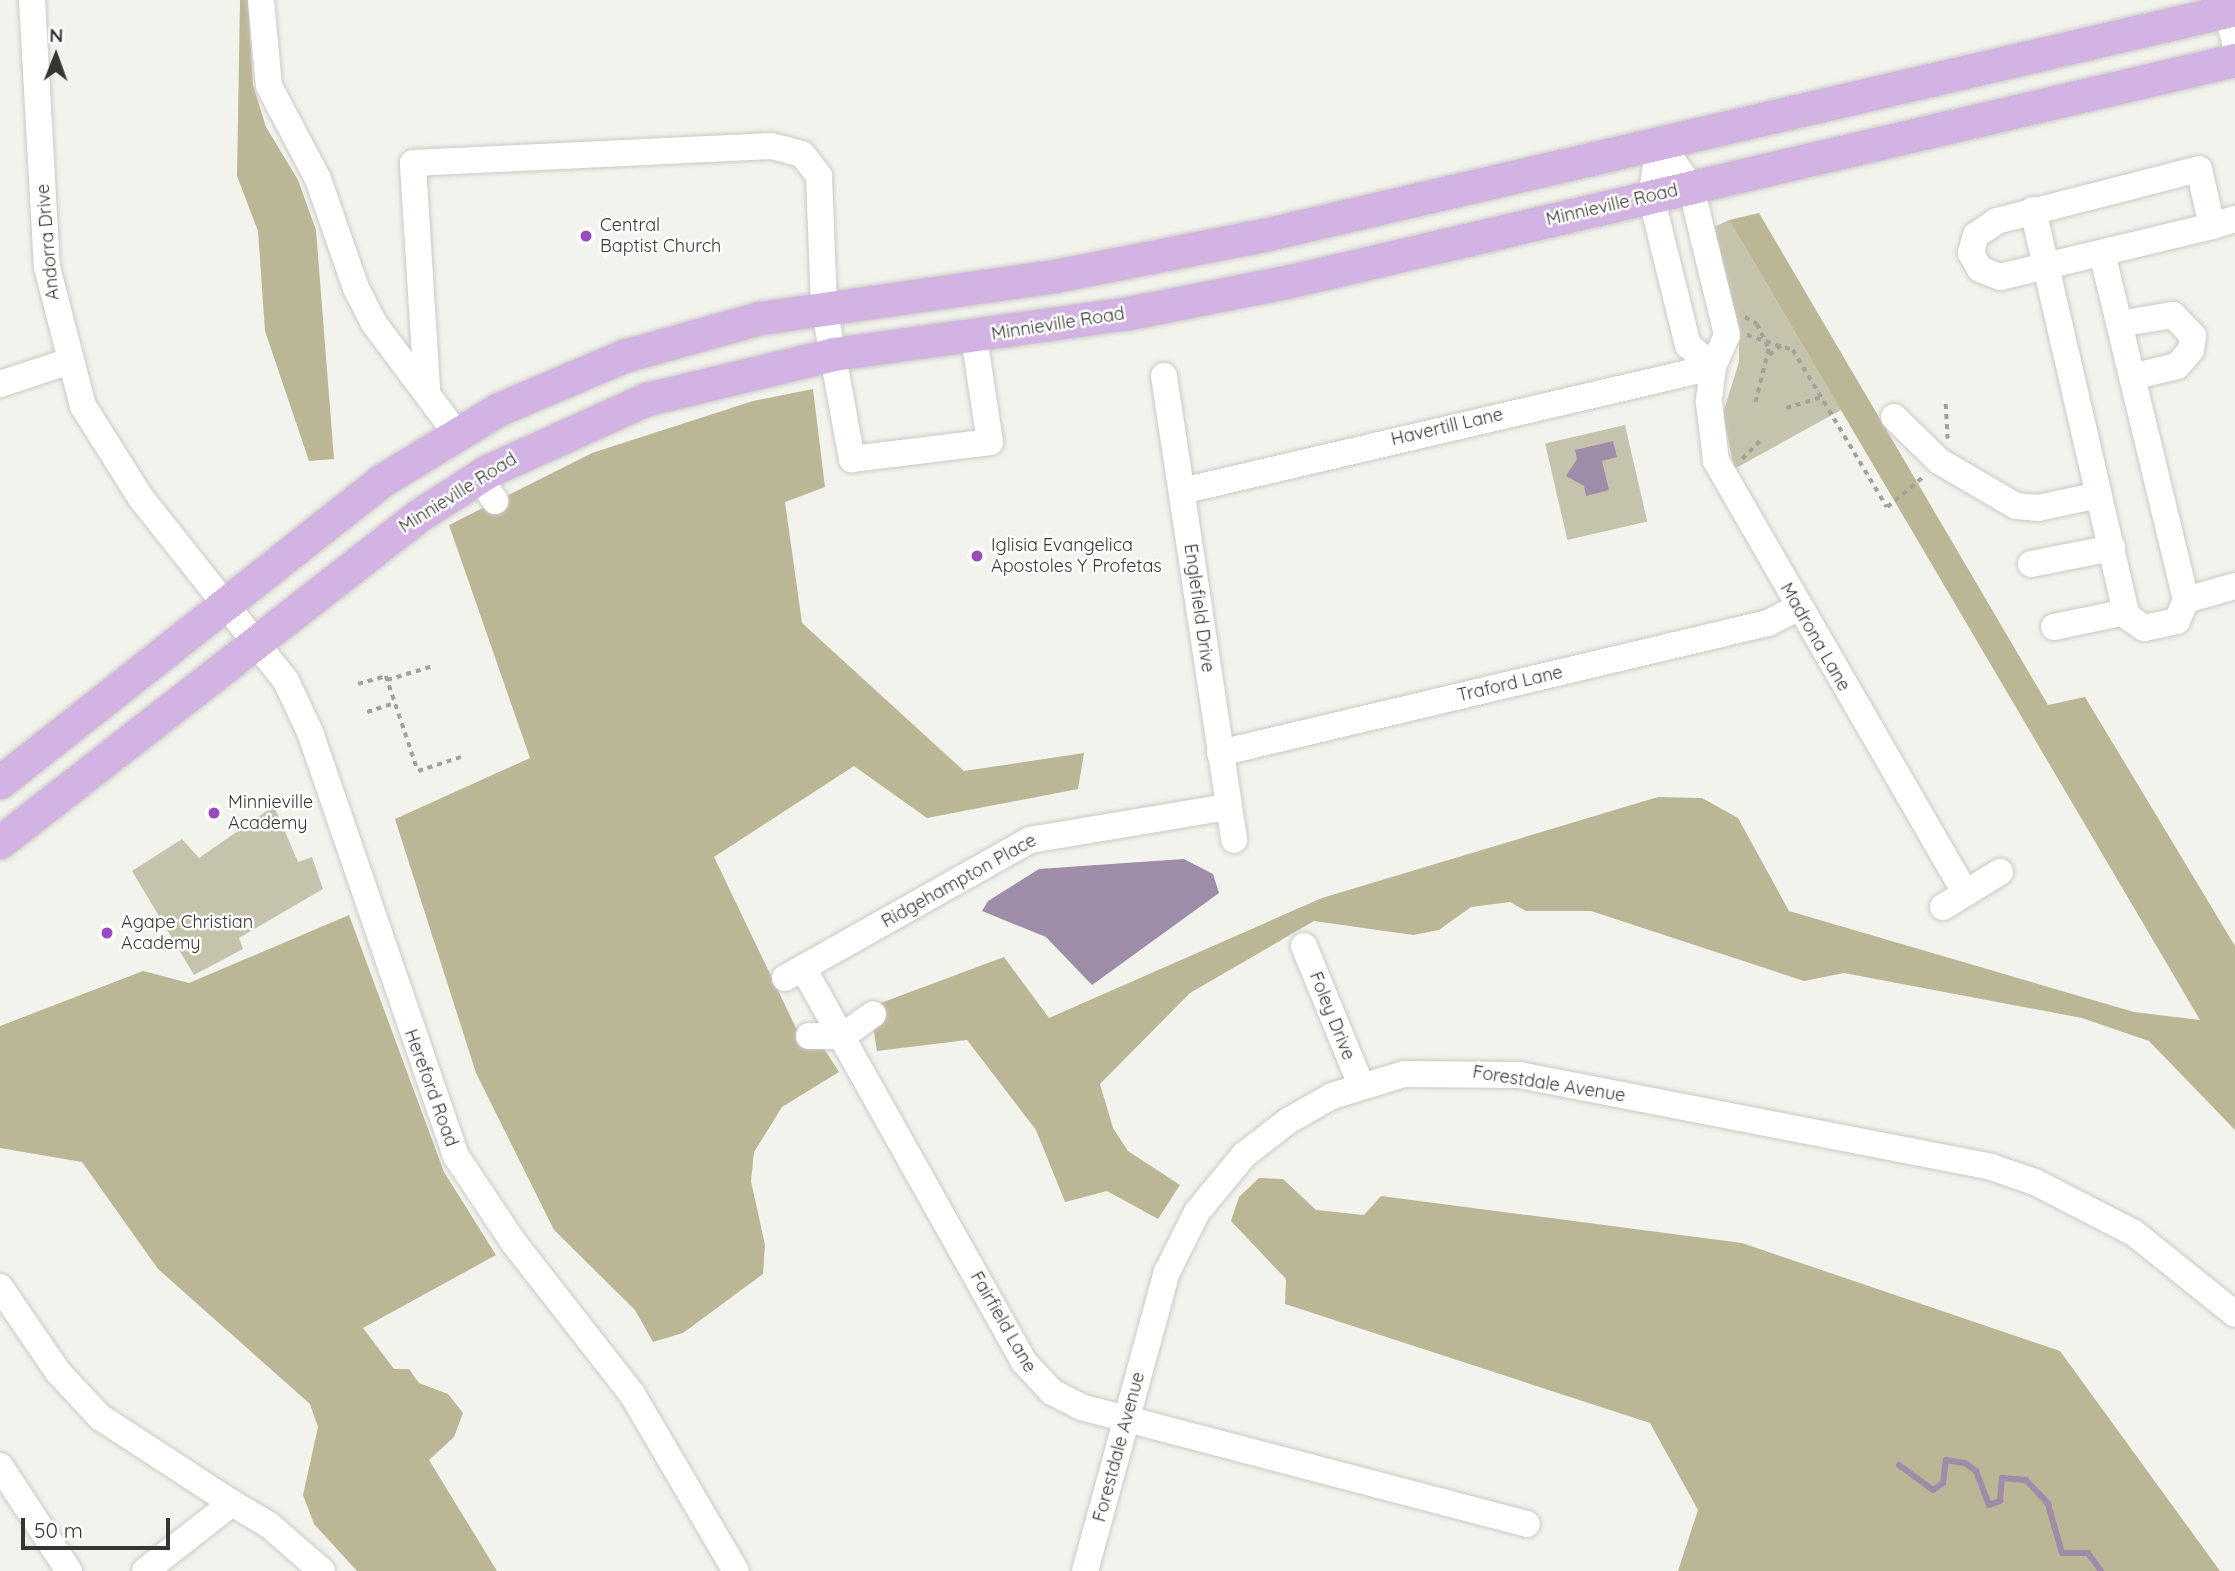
<!DOCTYPE html>
<style>
body{margin:0}
#map{position:relative;width:2235px;height:1571px;overflow:hidden;background:#f3f3ed;font-family:Quicksand,sans-serif}
div>[style]{position:absolute}
.green>*{inset:0;background:#c6c3ac;transform-origin:0 0}
.forest>*{inset:0;background:#bbb695}
.water>*{inset:0;background:#9e8ca8}
.stream>*{height:6px;margin:-3px;padding:0 3px;transform-origin:3px;border-radius:3px;background:#9e8ca8}
.path>*{height:3.5px;margin-top:-1.75px;transform-origin:0;background:repeating-linear-gradient(90deg,#a2a29d 0 5px,transparent 0 10px)}
.roads{filter:drop-shadow(0 0 2px #cac9c5) drop-shadow(0 0 2px #cac9c5)}
.minor>*{height:26px;margin:-13px;padding:0 13px;transform-origin:13px;border-radius:13px;background:#fff}
.major>*{height:33px;margin:-16.5px;padding:0 16.5px;transform-origin:16.5px;border-radius:16.5px;background:#d2b3e3}
.dots>*{width:19px;height:19px;translate:-50% -50%;box-sizing:border-box;border:4px solid #fff;border-radius:50%}
span{translate:-50% -50%;white-space:nowrap;text-align:center;line-height:1.15;-webkit-text-stroke:5px #fff;paint-order:stroke}
.street-label{font-size:18px;color:#353533}
.poi-label{font-size:18px;color:#353533}
.left{translate:0 -50%;text-align:left}
.north{position:absolute;left:21px;top:21px;width:70px;height:70px;-webkit-text-stroke:5px #fff;paint-order:stroke;rotate:1deg;font-size:19px;font-weight:700;line-height:28px;text-align:center;color:#353533}
.north::after{content:'';display:block;margin:auto;width:24px;height:32px;background:#353533;clip-path:polygon(50% 0,100% 100%,50% 72%,0 100%)}
.scale{position:absolute;left:21px;top:1518px;width:149px;height:32px;box-sizing:border-box;border:4px solid #353533;border-top:0;padding-left:9px;font-size:21px;line-height:24px;white-space:nowrap;color:#353533;-webkit-text-stroke:5px #fff;paint-order:stroke}
</style>
<div id="map">
<div class="green">
<i style="clip-path:polygon(1729px 220px,1841px 410px,1734px 469px,1723px 413px,1739px 362px,1739px 338px,1714px 227px)"></i>
<i style="left:1625px;top:425px;width:99px;height:82px;rotate:77deg"></i>
<i style="clip-path:polygon(274px 806px,298px 862px,312px 857px,323px 889px,239px 938px,243px 949px,194px 975px,132px 871px,182px 839px,199px 858px)"></i>
</div>
<div class="forest">
<i style="clip-path:polygon(240px 0,248px 0,253px 85px,266px 127px,298px 180px,316px 230px,334px 459px,309px 461px,265px 331px,258px 231px,237px 176px)"></i>
<i style="clip-path:polygon(1759px 213px,2048px 705px,2085px 697px,2235px 946px,2235px 1130px,2149px 1041px,2082px 1018px,1844px 973px,1804px 981px,1591px 911px,1526px 911px,1510px 902px,1471px 907px,1439px 930px,1413px 935px,1314px 921px,1190px 993px,1100px 1084px,1113px 1128px,1128px 1151px,1180px 1185px,1158px 1219px,1107px 1191px,1065px 1202px,1036px 1130px,967px 1040px,877px 1051px,870px 1007px,1004px 957px,1049px 1018px,1322px 898px,1658px 797px,1702px 798px,1738px 818px,1789px 911px,2134px 1012px,2200px 1020px,1729px 220px)"></i>
<i style="clip-path:polygon(813px 389px,825px 487px,785px 502px,802px 623px,964px 771px,1084px 753px,1078px 789px,927px 818px,854px 766px,714px 857px,796px 1028px,814px 1033px,839px 1072px,782px 1107px,754px 1152px,751px 1181px,765px 1245px,763px 1274px,683px 1333px,653px 1342px,635px 1310px,554px 1230px,476px 1073px,395px 819px,530px 758px,449px 525px,592px 453px,753px 401px)"></i>
<i style="clip-path:polygon(349px 915px,444px 1172px,496px 1255px,363px 1328px,394px 1369px,409px 1369px,419px 1383px,448px 1394px,463px 1413px,454px 1437px,429px 1460px,497px 1571px,357px 1571px,314px 1524px,303px 1495px,318px 1427px,310px 1404px,158px 1269px,82px 1162px,0 1148px,0 1026px,143px 971px,189px 983px)"></i>
<i style="clip-path:polygon(1259px 1178px,1283px 1179px,1316px 1210px,1364px 1215px,1381px 1196px,1742px 1243px,2060px 1351px,2220px 1571px,1678px 1571px,1698px 1510px,1650px 1423px,1285px 1304px,1286px 1279px,1231px 1221px,1239px 1197px)"></i>
</div>
<div class="water">
<i style="clip-path:polygon(1613px 441px,1617px 457px,1602px 461px,1609px 490px,1586px 496px,1584px 486px,1566px 476px,1577px 459px,1575px 450px)"></i>
<i style="clip-path:polygon(1184px 859px,1213px 874px,1219px 893px,1092px 985px,1046px 937px,982px 911px,988px 901px,1039px 869px)"></i>
</div>
<div class="stream">
<i style="left:1899px;top:1465px;width:42px;rotate:36.3deg"></i>
<i style="left:1933px;top:1490px;width:12px;rotate:-35deg"></i>
<i style="left:1943px;top:1483px;width:23px;rotate:-83deg"></i>
<i style="left:1946px;top:1460px;width:19px;rotate:9deg"></i>
<i style="left:1965px;top:1463px;width:14px;rotate:36deg"></i>
<i style="left:1976px;top:1471px;width:36px;rotate:69deg"></i>
<i style="left:1989px;top:1505px;width:12px;rotate:-20deg"></i>
<i style="left:2000px;top:1501px;width:23px;rotate:-85deg"></i>
<i style="left:2002px;top:1478px;width:24px;rotate:5deg"></i>
<i style="left:2026px;top:1480px;width:33px;rotate:47deg"></i>
<i style="left:2048px;top:1504px;width:51px;rotate:74.1deg"></i>
<i style="left:2062px;top:1553px;width:26px"></i>
<i style="left:2088px;top:1553px;width:22px;rotate:54deg"></i>
</div>
<div class="path">
<i style="left:1745px;top:317px;width:14px;rotate:30deg"></i>
<i style="left:1757px;top:324px;width:28px;rotate:64deg"></i>
<i style="left:1769px;top:349px;width:58px;rotate:104deg"></i>
<i style="left:1747px;top:335px;width:48px;rotate:18.1deg"></i>
<i style="left:1793px;top:350px;width:183px;rotate:59.1deg"></i>
<i style="left:1887px;top:507px;width:47px;rotate:-39.8deg"></i>
<i style="left:1769px;top:355px;width:18px;rotate:-38deg"></i>
<i style="left:1946px;top:404px;width:35px;rotate:87deg"></i>
<i style="left:1786px;top:408px;width:38px;rotate:-17deg"></i>
<i style="left:1742px;top:459px;width:30px;rotate:-45deg"></i>
<i style="left:387px;top:680px;width:48px;rotate:-16.9deg"></i>
<i style="left:358px;top:684px;width:29px;rotate:-16deg"></i>
<i style="left:386px;top:676px;width:100px;rotate:71.4deg"></i>
<i style="left:418px;top:771px;width:48px;rotate:-18.1deg"></i>
<i style="left:367px;top:712px;width:25px;rotate:-18deg"></i>
</div>
<div class="roads">
<div class="minor">
<i style="left:32px;top:0;width:267px;rotate:86.8deg"></i>
<i style="left:47px;top:267px;width:144px;rotate:75.5deg"></i>
<i style="left:83px;top:406px;width:109px;rotate:57.8deg"></i>
<i style="left:141px;top:498px;width:233px;rotate:51.6deg"></i>
<i style="left:286px;top:681px;width:56px;rotate:64.8deg"></i>
<i style="left:310px;top:732px;width:448px;rotate:71deg"></i>
<i style="left:456px;top:1156px;width:105px;rotate:56.3deg"></i>
<i style="left:514px;top:1243px;width:192px;rotate:52deg"></i>
<i style="left:632px;top:1394px;width:205px;rotate:59.6deg"></i>
<i style="left:261px;top:0;width:86px;rotate:84.7deg"></i>
<i style="left:269px;top:86px;width:105px;rotate:62.2deg"></i>
<i style="left:318px;top:179px;width:115px;rotate:70.8deg"></i>
<i style="left:356px;top:288px;width:38px;rotate:63deg"></i>
<i style="left:373px;top:322px;width:139px;rotate:53.2deg"></i>
<i style="left:2227px;top:11px;width:33px;rotate:76deg"></i>
<i style="left:1660px;top:143px;width:54px;rotate:54.8deg"></i>
<i style="left:1691px;top:187px;width:152px;rotate:76.3deg"></i>
<i style="left:1727px;top:335px;width:35px;rotate:114deg"></i>
<i style="left:1713px;top:367px;width:35px;rotate:97deg"></i>
<i style="left:1709px;top:402px;width:59px;rotate:83.2deg"></i>
<i style="left:1716px;top:461px;width:499px;rotate:60deg"></i>
<i style="left:1660px;top:143px;width:54px;rotate:99.6deg"></i>
<i style="left:1651px;top:196px;width:154px;rotate:76.1deg"></i>
<i style="left:1688px;top:345px;width:33px;rotate:41deg"></i>
<i style="left:2033px;top:210px;width:417px;rotate:77deg"></i>
<i style="left:2127px;top:616px;width:21px;rotate:35deg"></i>
<i style="left:2144px;top:628px;width:34px;rotate:-12deg"></i>
<i style="left:2177px;top:621px;width:23px;rotate:-67deg"></i>
<i style="left:2186px;top:600px;width:357px;rotate:-103.6deg"></i>
<i style="left:2212px;top:226px;width:58px;rotate:-102.8deg"></i>
<i style="left:2199px;top:169px;width:209px;rotate:165.6deg"></i>
<i style="left:1997px;top:221px;width:25px;rotate:146deg"></i>
<i style="left:1976px;top:235px;width:19px;rotate:106deg"></i>
<i style="left:1971px;top:253px;width:18px;rotate:61deg"></i>
<i style="left:1980px;top:269px;width:22px;rotate:22deg"></i>
<i style="left:2000px;top:277px;width:218px;rotate:-13.5deg"></i>
<i style="left:2212px;top:226px;width:24px;rotate:-17deg"></i>
<i style="left:2119px;top:324px;width:55px;rotate:-9.5deg"></i>
<i style="left:2173px;top:315px;width:29px;rotate:46deg"></i>
<i style="left:2193px;top:336px;width:14px;rotate:98deg"></i>
<i style="left:2191px;top:350px;width:21px;rotate:131deg"></i>
<i style="left:2177px;top:366px;width:46px;rotate:166.3deg"></i>
<i style="left:1164px;top:376px;width:469px;rotate:81.4deg"></i>
<i style="left:0;top:384px;width:71px;rotate:-18.2deg"></i>
<i style="left:427px;top:388px;width:225px;rotate:-93.6deg"></i>
<i style="left:413px;top:163px;width:359px;rotate:-2.7deg"></i>
<i style="left:772px;top:146px;width:31px;rotate:15deg"></i>
<i style="left:802px;top:154px;width:28px;rotate:52deg"></i>
<i style="left:819px;top:176px;width:131px;rotate:87.8deg"></i>
<i style="left:824px;top:307px;width:155px;rotate:79.6deg"></i>
<i style="left:852px;top:459px;width:139px;rotate:-7deg"></i>
<i style="left:990px;top:442px;width:106px;rotate:-98.7deg"></i>
<i style="left:1894px;top:417px;width:63px;rotate:44.4deg"></i>
<i style="left:1939px;top:461px;width:89px;rotate:30.3deg"></i>
<i style="left:2016px;top:506px;width:22px;rotate:5deg"></i>
<i style="left:2038px;top:508px;width:62px;rotate:-12deg"></i>
<i style="left:479px;top:477px;width:29px;rotate:56deg"></i>
<i style="left:1182px;top:491px;width:545px;rotate:-13.14deg"></i>
<i style="left:2031px;top:564px;width:83px;rotate:-11.2deg"></i>
<i style="left:2186px;top:600px;width:51px;rotate:-15.9deg"></i>
<i style="left:2054px;top:627px;width:74px;rotate:-11.8deg"></i>
<i style="left:1220px;top:753px;width:563px;rotate:-13.35deg"></i>
<i style="left:1768px;top:623px;width:33px;rotate:-27deg"></i>
<i style="left:1943px;top:907px;width:67px;rotate:-31.6deg"></i>
<i style="left:1304px;top:946px;width:150px;rotate:67.7deg"></i>
<i style="left:803px;top:968px;width:452px;rotate:60.7deg"></i>
<i style="left:1024px;top:1362px;width:41px;rotate:47deg"></i>
<i style="left:1052px;top:1392px;width:33px;rotate:27deg"></i>
<i style="left:1081px;top:1407px;width:461px;rotate:14.7deg"></i>
<i style="left:785px;top:978px;width:281px;rotate:-29.4deg"></i>
<i style="left:1030px;top:840px;width:201px;rotate:-9.5deg"></i>
<i style="left:809px;top:1036px;width:34px"></i>
<i style="left:843px;top:1036px;width:37px;rotate:-36deg"></i>
<i style="left:0;top:1287px;width:103px;rotate:55.7deg"></i>
<i style="left:58px;top:1372px;width:62px;rotate:47deg"></i>
<i style="left:100px;top:1417px;width:158px;rotate:33.1deg"></i>
<i style="left:232px;top:1503px;width:110px;rotate:142deg"></i>
<i style="left:0;top:1466px;width:126px;rotate:56.7deg"></i>
<i style="left:232px;top:1503px;width:43px;rotate:30.7deg"></i>
<i style="left:269px;top:1525px;width:70px;rotate:41deg"></i>
<i style="left:1085px;top:1571px;width:310px;rotate:-74.7deg"></i>
<i style="left:1167px;top:1272px;width:67px;rotate:-63.4deg"></i>
<i style="left:1197px;top:1212px;width:74px;rotate:-50.5deg"></i>
<i style="left:1244px;top:1155px;width:56px;rotate:-37.7deg"></i>
<i style="left:1288px;top:1121px;width:51px;rotate:-29.6deg"></i>
<i style="left:1332px;top:1096px;width:75px;rotate:-17deg"></i>
<i style="left:1404px;top:1074px;width:115px;rotate:0.5deg"></i>
<i style="left:1519px;top:1075px;width:481px;rotate:11deg"></i>
<i style="left:1991px;top:1167px;width:46px;rotate:18.8deg"></i>
<i style="left:2035px;top:1182px;width:111px;rotate:27.3deg"></i>
<i style="left:2134px;top:1233px;width:129px;rotate:38.7deg"></i>
</div>
<div class="major">
<i style="left:0;top:782px;width:486px;rotate:-38.3deg"></i>
<i style="left:381px;top:481px;width:138px;rotate:-31.4deg"></i>
<i style="left:499px;top:409px;width:136px;rotate:-23deg"></i>
<i style="left:624px;top:356px;width:141px;rotate:-15.6deg"></i>
<i style="left:760px;top:318px;width:298px;rotate:-8.1deg"></i>
<i style="left:1055px;top:276px;width:213px;rotate:-11.1deg"></i>
<i style="left:1264px;top:235px;width:997px;rotate:-13.1deg"></i>
<i style="left:0;top:842px;width:530px;rotate:-37.95deg"></i>
<i style="left:418px;top:516px;width:83px;rotate:-32.7deg"></i>
<i style="left:488px;top:471px;width:175px;rotate:-24.4deg"></i>
<i style="left:647px;top:399px;width:192px;rotate:-13.5deg"></i>
<i style="left:834px;top:354px;width:298px;rotate:-7.9deg"></i>
<i style="left:1129px;top:313px;width:165px;rotate:-11.2deg"></i>
<i style="left:1291px;top:281px;width:970px;rotate:-13.18deg"></i>
</div>
</div>
<div class="dots">
<i style="left:586px;top:236px;background:#974bbd"></i>
<i style="left:977px;top:556px;background:#974bbd"></i>
<i style="left:214px;top:813px;background:#974bbd"></i>
<i style="left:107px;top:933px;background:#974bbd"></i>
</div>
<div class="street-label">
<span style="left:1612px;top:205px;rotate:-13deg">Minnieville Road</span>
<span style="left:48px;top:242px;rotate:-95deg">Andorra Drive</span>
<span style="left:1058px;top:324px;rotate:-9deg">Minnieville Road</span>
<span style="left:1447px;top:427px;rotate:-13deg">Havertill Lane</span>
<span style="left:458px;top:493px;rotate:-32deg">Minnieville Road</span>
<span style="left:1199px;top:608px;rotate:82deg">Englefield Drive</span>
<span style="left:1815px;top:637px;rotate:60deg">Madrona Lane</span>
<span style="left:1510px;top:684px;rotate:-13deg">Traford Lane</span>
<span style="left:959px;top:881px;rotate:-29deg">Ridgehampton Place</span>
<span style="left:1332px;top:1016px;rotate:68deg">Foley Drive</span>
<span style="left:1549px;top:1084px;rotate:9deg">Forestdale Avenue</span>
<span style="left:431px;top:1088px;rotate:70deg">Hereford Road</span>
<span style="left:1003px;top:1322px;rotate:60deg">Fairfield Lane</span>
<span style="left:1119px;top:1447px;rotate:-75deg">Forestdale Avenue</span>
</div>
<div class="poi-label">
<span class="left" style="left:600px;top:236px">Central<br>Baptist Church</span>
<span class="left" style="left:991px;top:556px">Iglisia Evangelica<br>Apostoles Y Profetas</span>
<span class="left" style="left:228px;top:813px">Minnieville<br>Academy</span>
<span class="left" style="left:121px;top:933px">Agape Christian<br>Academy</span>
</div>
<div class="north">N</div>
<div class="scale">50 m</div>
</div>
